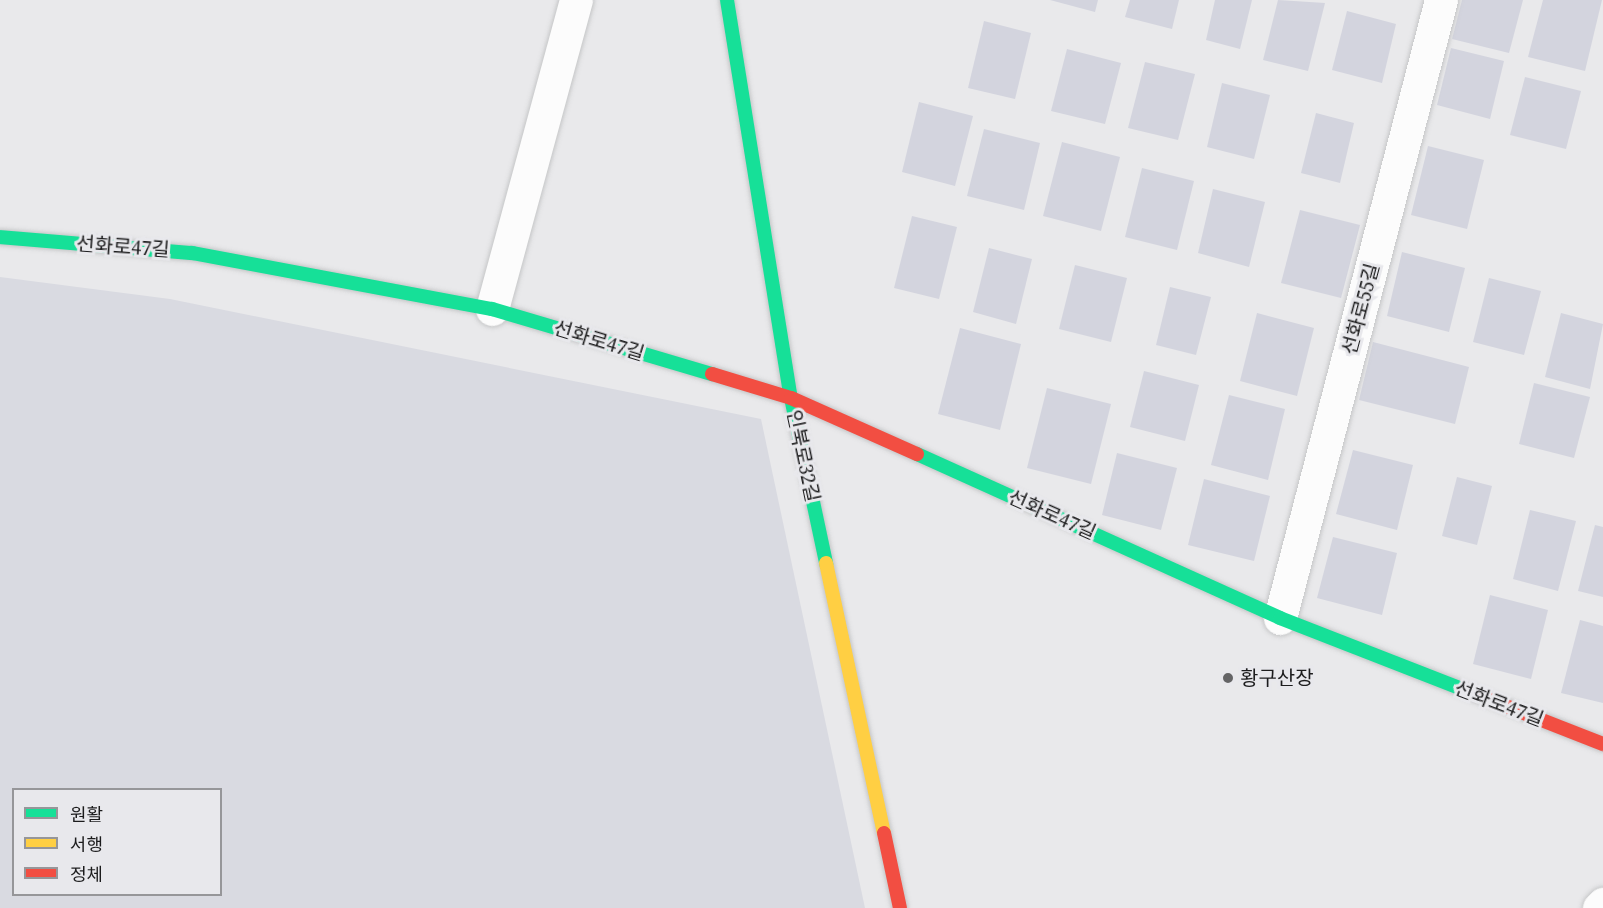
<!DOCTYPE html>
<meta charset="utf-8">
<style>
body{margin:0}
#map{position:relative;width:1603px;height:908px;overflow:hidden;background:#e9e9eb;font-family:"Source Serif 4","Noto Sans KR",serif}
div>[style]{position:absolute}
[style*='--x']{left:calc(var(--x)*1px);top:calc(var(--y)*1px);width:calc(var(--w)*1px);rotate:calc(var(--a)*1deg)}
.built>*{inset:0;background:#d9dae1}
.building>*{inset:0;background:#d3d4de}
.roads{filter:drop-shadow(0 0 2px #c5c6c7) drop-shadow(0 0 2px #c5c6c7)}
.street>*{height:33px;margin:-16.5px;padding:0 16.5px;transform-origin:16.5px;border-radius:16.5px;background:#fcfcfc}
.fast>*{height:14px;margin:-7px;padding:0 7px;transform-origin:7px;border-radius:7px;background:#16e098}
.slow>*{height:14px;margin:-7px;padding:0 7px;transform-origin:7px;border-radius:7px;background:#ffcf43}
.jam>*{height:14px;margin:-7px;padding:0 7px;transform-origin:7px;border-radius:7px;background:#f24e42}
.dots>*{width:16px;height:16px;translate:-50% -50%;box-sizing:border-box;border:3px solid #e8e8ec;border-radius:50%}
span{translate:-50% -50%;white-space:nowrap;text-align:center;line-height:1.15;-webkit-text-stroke:6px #e8e8ec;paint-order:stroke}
.street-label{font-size:20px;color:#1c1c1d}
.poi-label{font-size:20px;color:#1c1c1d}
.left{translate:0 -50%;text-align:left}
.legend{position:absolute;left:12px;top:788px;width:210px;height:108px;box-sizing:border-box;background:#e8e8ec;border:2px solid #969699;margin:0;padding:8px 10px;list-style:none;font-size:18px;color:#1c1c1d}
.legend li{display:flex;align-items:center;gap:12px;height:30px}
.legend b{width:30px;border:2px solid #969699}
</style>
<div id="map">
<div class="built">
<div style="clip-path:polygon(evenodd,0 277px,170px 299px,761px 419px,865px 908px,0 908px,0 277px,14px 790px,220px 790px,220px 894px,14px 894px,14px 790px)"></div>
</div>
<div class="building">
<div style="clip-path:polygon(1050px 0,1098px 0,1095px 12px)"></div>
<div style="clip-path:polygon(1130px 0,1179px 0,1172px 29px,1125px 17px)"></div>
<div style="clip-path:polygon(1215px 0,1252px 0,1240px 49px,1206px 40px)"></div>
<div style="clip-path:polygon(1278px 0,1325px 3px,1308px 71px,1263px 60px)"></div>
<div style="clip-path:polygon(1462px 0,1523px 0,1509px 53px,1452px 39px)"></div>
<div style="clip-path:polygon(1543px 0,1602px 0,1585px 71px,1528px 57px)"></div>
<div style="clip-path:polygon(1347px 11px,1396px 24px,1382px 83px,1332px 70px)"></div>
<div style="clip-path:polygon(984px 21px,1031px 33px,1015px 99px,968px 88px)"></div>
<div style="clip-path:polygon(1451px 48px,1504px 61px,1490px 119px,1437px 105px)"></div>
<div style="clip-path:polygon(1067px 49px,1121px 63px,1105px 124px,1051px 111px)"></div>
<div style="clip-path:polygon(1145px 62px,1195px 74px,1178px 140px,1128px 128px)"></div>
<div style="clip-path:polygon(1525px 77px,1581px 91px,1566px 149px,1510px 135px)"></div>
<div style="clip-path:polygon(1222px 83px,1270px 95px,1254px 159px,1207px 147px)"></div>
<div style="clip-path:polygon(919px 102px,973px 116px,955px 186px,902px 172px)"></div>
<div style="clip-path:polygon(1316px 113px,1354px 123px,1340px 183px,1301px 173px)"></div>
<div style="clip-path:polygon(984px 129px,1040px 143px,1024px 210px,967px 196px)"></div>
<div style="clip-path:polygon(1062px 142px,1120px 157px,1101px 231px,1043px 216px)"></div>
<div style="clip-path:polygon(1428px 146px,1484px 160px,1467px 229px,1411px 215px)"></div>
<div style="clip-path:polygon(1142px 168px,1194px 181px,1177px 250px,1125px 237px)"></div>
<div style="clip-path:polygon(1213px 189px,1265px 202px,1249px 267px,1198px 253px)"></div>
<div style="clip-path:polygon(1300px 210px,1360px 225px,1341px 298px,1281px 283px)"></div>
<div style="clip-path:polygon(912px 216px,957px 227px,939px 299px,894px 288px)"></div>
<div style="clip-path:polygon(989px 248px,1032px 259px,1016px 324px,973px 312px)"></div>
<div style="clip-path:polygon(1402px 252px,1465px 268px,1449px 332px,1387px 316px)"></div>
<div style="clip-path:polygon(1075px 265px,1127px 278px,1111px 342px,1059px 329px)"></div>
<div style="clip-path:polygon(1489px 278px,1541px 291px,1524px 355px,1473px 342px)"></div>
<div style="clip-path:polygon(1170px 287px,1211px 297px,1196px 355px,1156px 345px)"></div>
<div style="clip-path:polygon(1257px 313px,1314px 328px,1297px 396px,1240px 381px)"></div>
<div style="clip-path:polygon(1561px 313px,1603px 324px,1590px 389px,1545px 377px)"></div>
<div style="clip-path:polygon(960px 328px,1021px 344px,1000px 430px,938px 414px)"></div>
<div style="clip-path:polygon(1373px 342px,1469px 367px,1455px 424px,1359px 400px)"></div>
<div style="clip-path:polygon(1144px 371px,1199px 385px,1185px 441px,1130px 427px)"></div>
<div style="clip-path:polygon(1534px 383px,1590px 397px,1574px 458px,1519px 444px)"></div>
<div style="clip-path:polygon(1047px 388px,1111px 404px,1091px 484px,1027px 468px)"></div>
<div style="clip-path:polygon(1229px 395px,1285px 409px,1268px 480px,1211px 465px)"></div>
<div style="clip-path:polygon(1353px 450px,1413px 465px,1397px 530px,1336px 514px)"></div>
<div style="clip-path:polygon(1117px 453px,1177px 468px,1161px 530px,1102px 515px)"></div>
<div style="clip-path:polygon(1457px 477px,1492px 486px,1477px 545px,1442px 536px)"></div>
<div style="clip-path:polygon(1204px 479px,1270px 496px,1254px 561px,1188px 545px)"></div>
<div style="clip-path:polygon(1530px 510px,1576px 521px,1558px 591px,1513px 579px)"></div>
<div style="clip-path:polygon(1595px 525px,1603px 527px,1603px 597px,1578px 591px)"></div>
<div style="clip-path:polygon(1333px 537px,1397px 553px,1382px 615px,1317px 598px)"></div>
<div style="clip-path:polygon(1490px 595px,1548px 610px,1531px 679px,1473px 664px)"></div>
<div style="clip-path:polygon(1580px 620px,1603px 626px,1603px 703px,1561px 693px)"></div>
</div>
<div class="roads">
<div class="street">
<div style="--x:492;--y:309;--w:320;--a:-74.8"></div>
<div style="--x:1280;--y:618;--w:639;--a:-75.4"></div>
<div style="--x:1599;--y:908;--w:6;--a:-45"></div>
</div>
<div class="fast">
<div style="--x:727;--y:0;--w:403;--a:80.9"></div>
<div style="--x:791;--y:398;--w:169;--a:78"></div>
<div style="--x:0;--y:237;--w:193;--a:4.8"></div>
<div style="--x:192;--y:253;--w:305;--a:10.6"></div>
<div style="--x:492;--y:309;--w:229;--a:16.5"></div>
<div style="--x:917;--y:454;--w:398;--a:24.3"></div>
<div style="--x:1280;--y:618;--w:218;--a:21.3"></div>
</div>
<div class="slow">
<div style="--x:826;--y:563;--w:276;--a:77.9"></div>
</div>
<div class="jam">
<div style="--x:712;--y:374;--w:83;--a:16.9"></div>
<div style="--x:791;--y:398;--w:138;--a:24"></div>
<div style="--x:1483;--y:697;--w:129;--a:21.4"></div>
<div style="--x:884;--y:833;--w:77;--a:78"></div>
</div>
</div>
<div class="dots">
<div style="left:1228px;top:678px;background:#646465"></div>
</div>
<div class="street-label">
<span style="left:123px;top:247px;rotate:4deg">선화로47길</span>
<span style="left:1361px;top:309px;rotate:-75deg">선화로55길</span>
<span style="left:599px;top:341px;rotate:17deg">선화로47길</span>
<span style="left:803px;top:456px;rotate:78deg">인북로32길</span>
<span style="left:1052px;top:515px;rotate:24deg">선화로47길</span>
<span style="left:1499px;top:704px;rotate:21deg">선화로47길</span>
</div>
<div class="poi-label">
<span class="left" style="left:1240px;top:678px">황구산장</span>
</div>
<ul class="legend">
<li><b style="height:8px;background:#16e098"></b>원활</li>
<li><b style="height:8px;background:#ffcf43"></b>서행</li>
<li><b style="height:8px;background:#f24e42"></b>정체</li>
</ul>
</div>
